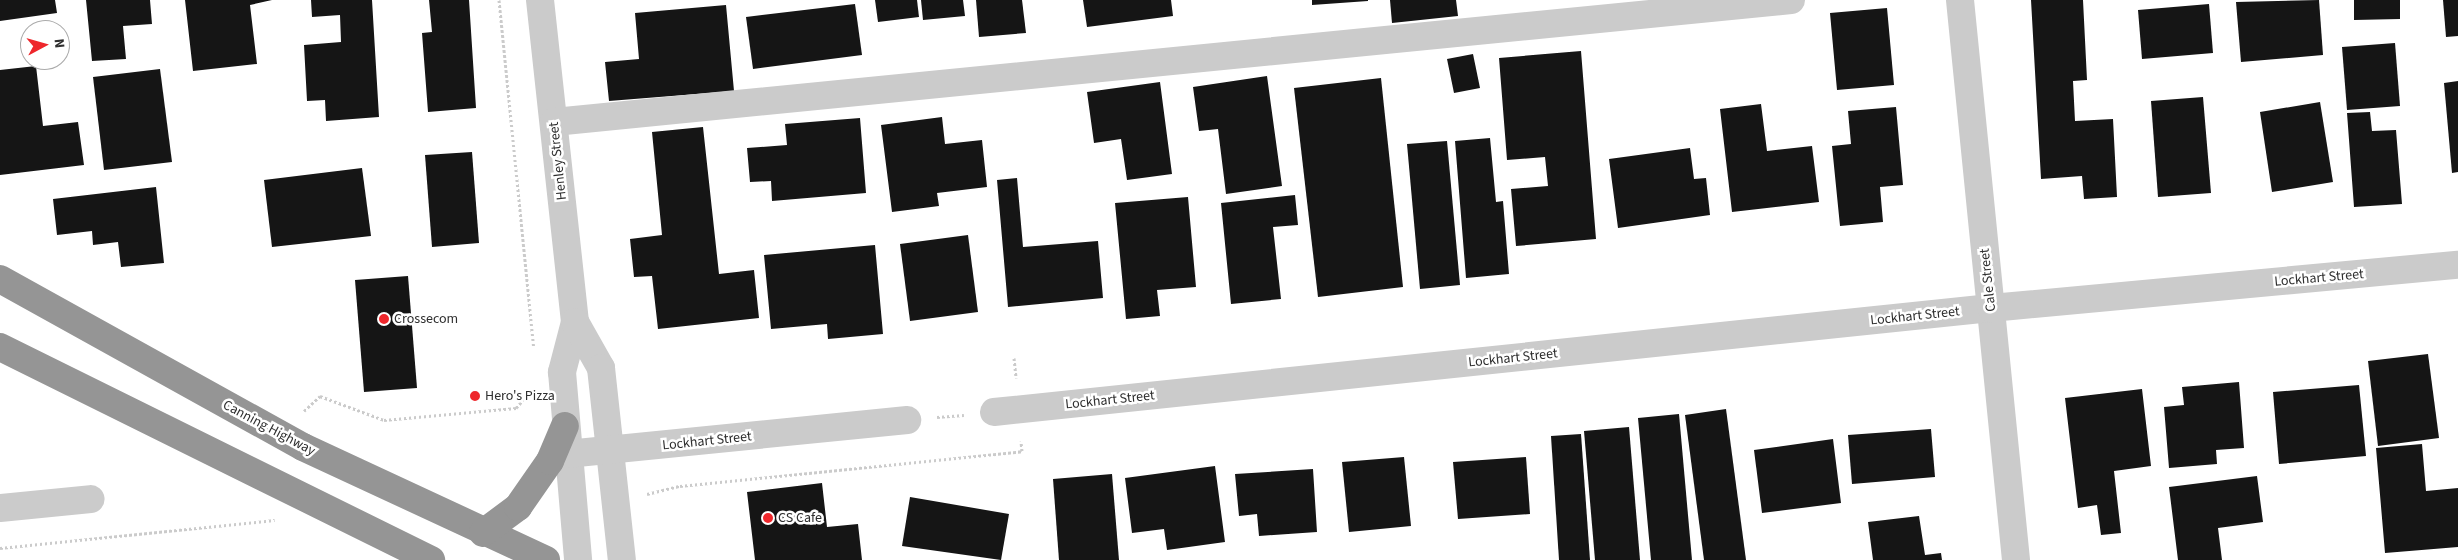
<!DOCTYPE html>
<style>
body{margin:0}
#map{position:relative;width:2458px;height:560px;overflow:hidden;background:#fff;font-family:"Source Sans 3",sans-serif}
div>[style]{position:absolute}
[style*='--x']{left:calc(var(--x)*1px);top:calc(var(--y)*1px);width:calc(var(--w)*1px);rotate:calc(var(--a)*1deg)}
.building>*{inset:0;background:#151515}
.path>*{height:3px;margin-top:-1.5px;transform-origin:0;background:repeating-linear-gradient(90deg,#cbcbcb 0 2.5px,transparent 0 5px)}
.minor>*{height:28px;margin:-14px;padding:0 14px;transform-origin:14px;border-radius:14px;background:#cbcbcb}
.highway>*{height:28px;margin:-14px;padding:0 14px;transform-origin:14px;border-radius:14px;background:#959595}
.dots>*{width:14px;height:14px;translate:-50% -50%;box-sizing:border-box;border:2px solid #fff;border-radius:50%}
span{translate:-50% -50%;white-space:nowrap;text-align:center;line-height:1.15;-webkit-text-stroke:5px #fff;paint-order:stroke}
.street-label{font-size:14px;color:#2e2e2e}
.poi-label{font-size:14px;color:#2e2e2e}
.left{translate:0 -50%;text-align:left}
.north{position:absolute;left:20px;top:20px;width:50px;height:50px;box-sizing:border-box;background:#fff;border:1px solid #ababab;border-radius:50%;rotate:84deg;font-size:14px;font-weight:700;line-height:20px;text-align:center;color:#2e2e2e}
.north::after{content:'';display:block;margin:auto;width:18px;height:22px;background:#ee272c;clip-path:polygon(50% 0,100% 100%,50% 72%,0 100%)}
</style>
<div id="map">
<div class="building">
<div style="clip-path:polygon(0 0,55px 0,57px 13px,0 21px)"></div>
<div style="clip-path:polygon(86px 0,150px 0,152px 24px,123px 26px,126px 59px,92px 61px)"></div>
<div style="clip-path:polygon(185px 0,272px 0,250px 5px,257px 64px,193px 71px)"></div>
<div style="clip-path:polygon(311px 0,372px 0,379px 117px,326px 121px,325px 100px,307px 101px,304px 45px,341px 42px,340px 15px,312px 17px)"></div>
<div style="clip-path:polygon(429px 0,469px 0,476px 108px,428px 112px,422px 33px,432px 32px)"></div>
<div style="clip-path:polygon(875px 0,917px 0,919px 17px,878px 22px)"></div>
<div style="clip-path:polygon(921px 0,963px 0,965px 16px,923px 20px)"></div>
<div style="clip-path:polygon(976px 0,1022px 0,1026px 33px,979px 37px)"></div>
<div style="clip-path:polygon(1083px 0,1171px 0,1173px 16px,1087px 27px)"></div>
<div style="clip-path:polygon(1312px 0,1368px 0,1368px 1px,1312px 5px)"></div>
<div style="clip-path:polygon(1390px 0,1456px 0,1458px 16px,1392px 23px)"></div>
<div style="clip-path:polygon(2031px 0,2083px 0,2087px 80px,2073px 81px,2075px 121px,2113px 119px,2117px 197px,2084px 199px,2082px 176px,2041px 179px)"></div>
<div style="clip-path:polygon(2319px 0,2323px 55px,2241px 62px,2236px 2px)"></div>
<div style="clip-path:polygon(2354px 0,2400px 0,2400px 19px,2354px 20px)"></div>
<div style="clip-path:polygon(2443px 0,2458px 0,2458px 36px,2446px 37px)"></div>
<div style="clip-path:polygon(855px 4px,862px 55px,753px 69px,746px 17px)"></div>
<div style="clip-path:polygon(2209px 4px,2213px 53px,2142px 59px,2138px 10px)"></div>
<div style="clip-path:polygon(726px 5px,734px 91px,609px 101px,605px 62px,639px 59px,635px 13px)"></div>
<div style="clip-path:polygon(1887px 8px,1894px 85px,1837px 90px,1830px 13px)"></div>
<div style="clip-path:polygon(2395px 43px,2400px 106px,2347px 110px,2342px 47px)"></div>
<div style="clip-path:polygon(1581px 51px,1596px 239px,1516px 246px,1511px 189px,1548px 186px,1545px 157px,1507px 160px,1499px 58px)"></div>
<div style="clip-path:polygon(1473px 54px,1480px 88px,1454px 93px,1447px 59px)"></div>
<div style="clip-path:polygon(36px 66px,43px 126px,78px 122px,84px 165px,0 175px,0 70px)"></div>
<div style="clip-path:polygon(160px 69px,172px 162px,104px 170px,93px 77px)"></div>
<div style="clip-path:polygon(1267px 76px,1282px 186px,1226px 194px,1218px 129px,1199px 131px,1193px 87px)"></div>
<div style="clip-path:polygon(1381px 78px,1403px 287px,1318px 297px,1294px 88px)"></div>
<div style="clip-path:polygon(2458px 81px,2458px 172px,2452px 173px,2444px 83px)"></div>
<div style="clip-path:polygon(1160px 82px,1172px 174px,1127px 180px,1121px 139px,1094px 143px,1087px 92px)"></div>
<div style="clip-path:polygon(2203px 97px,2211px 193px,2158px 197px,2151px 101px)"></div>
<div style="clip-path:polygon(2320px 102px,2333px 182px,2272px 192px,2260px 112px)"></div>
<div style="clip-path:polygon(1761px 104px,1767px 151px,1812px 146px,1819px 202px,1732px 212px,1720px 109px)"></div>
<div style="clip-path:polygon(1896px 107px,1903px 185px,1880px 187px,1883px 222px,1840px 226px,1832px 146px,1851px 144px,1848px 111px)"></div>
<div style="clip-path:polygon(2370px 112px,2372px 131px,2396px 130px,2402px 204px,2354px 207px,2347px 113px)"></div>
<div style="clip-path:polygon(942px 117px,945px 144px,982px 140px,987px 187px,937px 193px,939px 206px,892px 212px,881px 125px)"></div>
<div style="clip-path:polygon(860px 118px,866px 193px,772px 201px,771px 181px,750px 182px,747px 148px,787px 145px,785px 124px)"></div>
<div style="clip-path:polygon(703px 127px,719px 274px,754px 270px,759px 318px,658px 329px,652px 276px,634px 277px,630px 239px,662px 235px,652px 132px)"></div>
<div style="clip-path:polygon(1490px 138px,1496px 202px,1503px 201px,1509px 274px,1466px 278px,1455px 141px)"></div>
<div style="clip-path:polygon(1447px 141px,1460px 285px,1420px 289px,1407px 144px)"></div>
<div style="clip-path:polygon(1690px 148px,1694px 179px,1706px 178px,1710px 215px,1618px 228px,1609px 159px)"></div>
<div style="clip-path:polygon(472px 152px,479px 243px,432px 247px,425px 155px)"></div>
<div style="clip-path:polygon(362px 168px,371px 236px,272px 247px,264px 180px)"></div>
<div style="clip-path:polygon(1017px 178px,1023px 247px,1098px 241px,1103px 298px,1008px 307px,997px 180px)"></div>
<div style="clip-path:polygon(156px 187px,164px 263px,121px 267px,118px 242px,93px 245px,92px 231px,57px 235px,53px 199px)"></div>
<div style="clip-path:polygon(1295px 195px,1298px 225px,1273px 227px,1281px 299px,1231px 304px,1221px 203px)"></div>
<div style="clip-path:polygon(1188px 197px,1196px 287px,1157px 290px,1160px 316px,1126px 319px,1115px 203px)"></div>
<div style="clip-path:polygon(968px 235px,978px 312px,910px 321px,900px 244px)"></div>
<div style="clip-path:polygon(875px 245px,883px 334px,828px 339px,827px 324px,771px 329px,764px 255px)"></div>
<div style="clip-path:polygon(408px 276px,417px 388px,364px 392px,355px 280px)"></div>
<div style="clip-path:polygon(2428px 354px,2439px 438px,2378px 446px,2368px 361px)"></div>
<div style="clip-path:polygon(2239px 382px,2244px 448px,2216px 450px,2217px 464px,2169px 468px,2164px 407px,2184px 405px,2182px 387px)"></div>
<div style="clip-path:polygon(2359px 385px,2366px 456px,2279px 464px,2273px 392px)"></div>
<div style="clip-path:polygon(2142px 389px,2151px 466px,2114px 471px,2121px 533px,2101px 535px,2097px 505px,2078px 508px,2065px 398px)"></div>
<div style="clip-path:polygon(1726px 409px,1746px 560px,1704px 560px,1685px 415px)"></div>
<div style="clip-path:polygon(1679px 414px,1692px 560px,1651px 560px,1638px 418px)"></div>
<div style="clip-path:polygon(1629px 427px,1640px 560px,1595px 560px,1584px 431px)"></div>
<div style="clip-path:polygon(1931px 429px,1935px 477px,1852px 484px,1848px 435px)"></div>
<div style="clip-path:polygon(1581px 434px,1590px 560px,1559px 560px,1551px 436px)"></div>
<div style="clip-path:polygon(1833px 439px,1841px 503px,1762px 513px,1754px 450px)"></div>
<div style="clip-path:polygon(2422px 444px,2426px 491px,2458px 488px,2458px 547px,2385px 553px,2376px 448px)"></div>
<div style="clip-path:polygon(1404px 457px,1411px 526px,1349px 532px,1342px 462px)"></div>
<div style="clip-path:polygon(1526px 457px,1530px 514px,1458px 519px,1453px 462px)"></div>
<div style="clip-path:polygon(1215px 466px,1225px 542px,1167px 550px,1164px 529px,1132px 533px,1125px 478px)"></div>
<div style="clip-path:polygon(1313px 469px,1317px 532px,1259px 536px,1257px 514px,1239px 516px,1235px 474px)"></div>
<div style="clip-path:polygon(1112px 474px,1119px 560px,1059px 560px,1053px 479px)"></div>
<div style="clip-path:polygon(2257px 476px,2263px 522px,2218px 528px,2222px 560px,2178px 560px,2169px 487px)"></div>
<div style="clip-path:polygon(822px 483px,827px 527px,858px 524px,862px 560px,755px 560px,747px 492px)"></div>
<div style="clip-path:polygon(910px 497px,1009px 514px,1001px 560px,902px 546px)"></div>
<div style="clip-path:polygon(1919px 516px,1925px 555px,1941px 553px,1942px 560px,1873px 560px,1868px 522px)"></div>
</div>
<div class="path">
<div style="--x:499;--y:0;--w:350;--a:84.3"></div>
<div style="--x:1014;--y:358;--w:20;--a:84"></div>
<div style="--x:304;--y:411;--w:22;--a:-43"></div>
<div style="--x:320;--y:396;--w:68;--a:20.6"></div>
<div style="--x:384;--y:420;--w:133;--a:-5.2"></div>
<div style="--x:516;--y:408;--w:23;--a:-49"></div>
<div style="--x:937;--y:417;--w:27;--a:-4"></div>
<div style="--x:647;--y:494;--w:34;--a:-14"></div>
<div style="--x:680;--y:486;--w:344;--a:-5.8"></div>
<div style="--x:1022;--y:451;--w:10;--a:-96"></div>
<div style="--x:0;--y:548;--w:276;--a:-5.8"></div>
</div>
<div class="minor">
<div style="--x:540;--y:0;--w:324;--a:83.8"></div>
<div style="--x:575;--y:322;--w:52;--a:104.6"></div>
<div style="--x:562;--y:372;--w:189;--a:85.1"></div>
<div style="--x:1960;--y:0;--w:563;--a:84.29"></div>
<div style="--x:554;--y:122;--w:1243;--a:-5.63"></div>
<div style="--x:575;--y:322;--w:53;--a:60.5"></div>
<div style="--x:601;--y:368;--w:193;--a:83.8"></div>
<div style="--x:994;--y:412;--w:1002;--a:-5.96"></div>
<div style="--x:1991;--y:308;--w:469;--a:-5.3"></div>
<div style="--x:567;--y:454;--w:342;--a:-5.7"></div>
<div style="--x:0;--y:508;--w:91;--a:-5.6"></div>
</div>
<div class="highway">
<div style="--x:0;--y:279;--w:346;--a:29"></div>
<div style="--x:303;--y:447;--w:268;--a:24.9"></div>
<div style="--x:0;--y:347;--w:481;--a:26.3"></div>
<div style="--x:483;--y:533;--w:44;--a:-36.6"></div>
<div style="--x:518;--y:507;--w:56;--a:-55.2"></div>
<div style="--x:550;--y:461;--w:38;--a:-67"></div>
</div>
<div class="dots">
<div style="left:384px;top:319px;background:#ee272c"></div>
<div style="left:475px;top:396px;background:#ee272c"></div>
<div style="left:768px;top:518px;background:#ee272c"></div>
</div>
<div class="street-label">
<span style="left:558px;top:161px;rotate:-96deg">Henley Street</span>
<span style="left:2319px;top:278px;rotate:-5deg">Lockhart Street</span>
<span style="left:1988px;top:280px;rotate:-96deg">Cale Street</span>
<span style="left:1915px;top:316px;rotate:-6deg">Lockhart Street</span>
<span style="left:1513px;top:358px;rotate:-6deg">Lockhart Street</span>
<span style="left:1110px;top:400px;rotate:-6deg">Lockhart Street</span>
<span style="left:269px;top:428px;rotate:28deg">Canning Highway</span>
<span style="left:707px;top:441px;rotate:-6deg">Lockhart Street</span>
</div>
<div class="poi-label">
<span class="left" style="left:394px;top:319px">Crossecom</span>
<span class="left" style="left:485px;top:396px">Hero's Pizza</span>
<span class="left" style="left:778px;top:518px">CS Cafe</span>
</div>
<div class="north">N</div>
</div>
